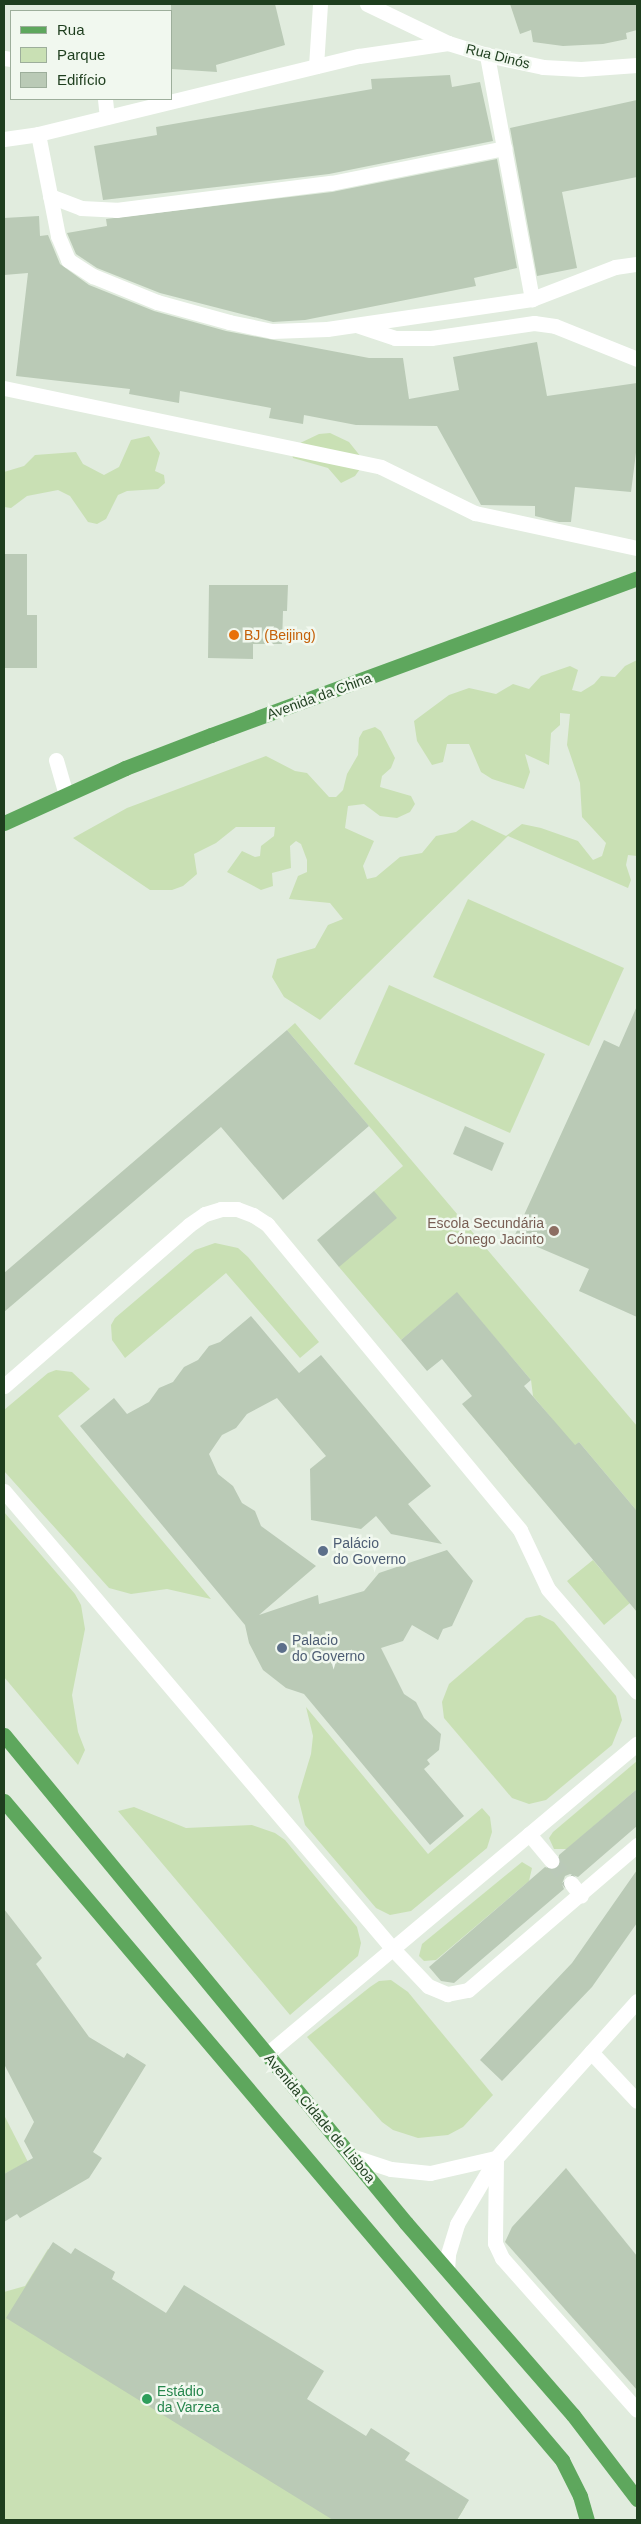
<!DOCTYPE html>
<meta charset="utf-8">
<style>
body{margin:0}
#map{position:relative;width:641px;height:2524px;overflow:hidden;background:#e1ecde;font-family:Helvetica,sans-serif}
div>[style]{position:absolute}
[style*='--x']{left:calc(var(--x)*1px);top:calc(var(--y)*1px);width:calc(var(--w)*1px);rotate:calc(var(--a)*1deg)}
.green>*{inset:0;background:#c9e0b4}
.building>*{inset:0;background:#bacab6}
.minor-tunnel>*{height:15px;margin-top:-7.5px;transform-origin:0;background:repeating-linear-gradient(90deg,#bac9b8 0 15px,transparent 0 23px)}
.minor>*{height:15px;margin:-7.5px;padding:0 7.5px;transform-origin:7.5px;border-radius:7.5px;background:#fff}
.major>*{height:15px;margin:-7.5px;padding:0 7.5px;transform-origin:7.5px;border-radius:7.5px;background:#5ea75d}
.dots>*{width:14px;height:14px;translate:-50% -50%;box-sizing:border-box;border:2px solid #f1f8ef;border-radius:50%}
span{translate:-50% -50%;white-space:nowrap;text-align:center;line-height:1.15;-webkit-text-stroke:5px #f1f8ef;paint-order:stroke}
.street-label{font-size:14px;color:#1e3e1e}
.food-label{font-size:14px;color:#c56008}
.left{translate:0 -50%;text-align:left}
.education-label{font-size:14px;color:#785e54}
.right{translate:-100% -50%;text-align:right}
.service-label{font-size:14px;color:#4e5e75}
.leisure-label{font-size:14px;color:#27864d}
.frame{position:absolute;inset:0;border:5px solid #1e3e1e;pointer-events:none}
.legend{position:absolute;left:10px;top:10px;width:162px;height:90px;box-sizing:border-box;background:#f1f8ef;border:1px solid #9dae9b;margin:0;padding:6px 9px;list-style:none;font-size:15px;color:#1e3e1e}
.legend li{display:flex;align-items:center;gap:10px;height:25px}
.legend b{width:25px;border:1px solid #9dae9b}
</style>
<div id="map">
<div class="green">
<div style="clip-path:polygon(330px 433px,349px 442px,361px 457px,360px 469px,355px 476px,341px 483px,328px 468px,293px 458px,291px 451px,296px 445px,319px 434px)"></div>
<div style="clip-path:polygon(149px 436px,160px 453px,155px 471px,164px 475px,165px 483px,158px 489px,127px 491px,118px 495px,106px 519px,97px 524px,88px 522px,70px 496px,58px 490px,27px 496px,11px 508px,4px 507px,4px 472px,24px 466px,35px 455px,76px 452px,83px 464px,104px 475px,119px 467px,131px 440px)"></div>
<div style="clip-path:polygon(637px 660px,637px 856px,628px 855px,626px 865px,631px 880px,628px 888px,508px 836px,320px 1020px,284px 997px,272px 977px,277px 959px,315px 948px,328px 925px,343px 919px,330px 903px,289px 899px,298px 876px,307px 872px,307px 860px,301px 844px,296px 841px,290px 846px,291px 868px,272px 873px,273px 886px,261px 890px,227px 872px,242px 851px,255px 857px,260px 856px,261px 846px,274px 836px,275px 827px,236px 827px,216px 843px,194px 854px,197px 874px,183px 886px,172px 890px,150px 890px,73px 838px,127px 808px,266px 756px,295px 771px,307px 773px,329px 797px,336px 797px,343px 790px,347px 774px,358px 755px,359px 738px,363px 731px,375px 727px,381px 731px,395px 758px,391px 768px,382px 776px,380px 787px,411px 796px,415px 804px,410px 812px,397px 818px,380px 816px,364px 804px,348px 806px,345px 828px,374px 841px,363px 866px,367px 879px,376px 877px,400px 857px,422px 853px,436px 836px,456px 832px,472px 820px,506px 836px,522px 824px,541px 828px,578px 841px,593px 860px,602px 856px,606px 843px,582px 817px,580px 783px,567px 745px,570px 714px,560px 713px,560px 725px,551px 733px,549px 765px,525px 754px,530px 772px,524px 789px,492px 779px,481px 772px,469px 744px,447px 744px,443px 762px,432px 765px,417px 741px,414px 721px,449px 695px,469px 688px,496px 694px,513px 684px,529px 689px,541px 676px,570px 666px,578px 670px,572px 690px,581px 692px,594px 684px,601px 676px,615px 677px,625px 666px)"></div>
<div style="clip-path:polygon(468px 899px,624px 968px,589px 1046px,433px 977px)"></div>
<div style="clip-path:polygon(389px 985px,545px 1054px,510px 1133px,354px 1064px)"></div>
<div style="clip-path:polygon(295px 1023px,637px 1426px,637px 1511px,579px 1442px,529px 1484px,508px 1459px,553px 1420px,533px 1396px,531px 1380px,457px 1293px,401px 1340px,339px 1267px,374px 1191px,403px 1166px,287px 1030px)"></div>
<div style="clip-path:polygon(215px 1243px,238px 1248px,248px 1257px,319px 1342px,300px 1358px,226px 1273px,125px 1358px,112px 1340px,111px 1325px,115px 1318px,195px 1250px)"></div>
<div style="clip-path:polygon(56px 1370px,72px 1372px,90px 1389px,58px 1416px,211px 1599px,167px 1589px,131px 1594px,109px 1588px,4px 1471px,4px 1410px,48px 1373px)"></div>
<div style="clip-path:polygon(4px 1512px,75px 1594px,81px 1605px,85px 1629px,72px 1695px,78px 1732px,85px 1750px,78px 1765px,4px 1677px)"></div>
<div style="clip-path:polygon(637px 1542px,637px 1597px,604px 1625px,567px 1581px,593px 1560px,603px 1572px)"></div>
<div style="clip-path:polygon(540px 1615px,554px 1622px,616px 1696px,622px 1720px,612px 1745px,546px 1800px,529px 1804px,512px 1798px,444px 1718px,442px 1702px,449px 1684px,526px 1618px)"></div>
<div style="clip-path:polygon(306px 1707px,428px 1854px,482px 1808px,490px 1817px,492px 1832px,487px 1848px,411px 1911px,390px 1915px,376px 1908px,305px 1825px,298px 1797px,311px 1754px,313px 1736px)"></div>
<div style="clip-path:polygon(637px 1761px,637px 1789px,567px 1849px,554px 1849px,549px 1838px,553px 1832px)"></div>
<div style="clip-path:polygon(134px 1807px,186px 1828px,252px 1825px,275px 1833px,285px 1840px,357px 1927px,361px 1943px,358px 1956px,290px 2015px,118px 1811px)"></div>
<div style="clip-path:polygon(522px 1862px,532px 1868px,529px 1881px,436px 1960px,424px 1961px,419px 1956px,422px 1944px)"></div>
<div style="clip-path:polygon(391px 1980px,408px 1992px,493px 2095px,463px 2127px,448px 2135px,418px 2138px,393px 2130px,382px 2122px,307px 2037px,370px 1987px,379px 1981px)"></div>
<div style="clip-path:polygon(4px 2115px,28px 2162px,4px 2174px)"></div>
<div style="clip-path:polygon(48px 2249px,465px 2507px,457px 2520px,4px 2520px,4px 2292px,25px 2286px)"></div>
</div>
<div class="building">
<div style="clip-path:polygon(171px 4px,275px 4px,285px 45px,216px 65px,217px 72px,171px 69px)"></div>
<div style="clip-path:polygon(510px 4px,637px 4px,637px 30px,626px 33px,627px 39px,603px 44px,563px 46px,533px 42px,531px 30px,520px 34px)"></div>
<div style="clip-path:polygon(450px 75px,452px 87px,480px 82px,493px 141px,329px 174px,103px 200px,94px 146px,157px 135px,156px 127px,372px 89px,371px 79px)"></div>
<div style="clip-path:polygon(637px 100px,637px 177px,562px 192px,577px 268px,537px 276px,510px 128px)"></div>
<div style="clip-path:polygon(497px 159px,517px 268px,474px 278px,476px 286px,305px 320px,273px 322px,160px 293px,97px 268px,76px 254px,67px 233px,107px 226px,106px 219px,332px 192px)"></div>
<div style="clip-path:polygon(39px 216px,40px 236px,48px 235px,60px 264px,89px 285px,154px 311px,226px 331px,369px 358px,403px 358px,409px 399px,459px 390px,453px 357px,537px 342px,547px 396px,637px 383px,637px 445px,631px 492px,575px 487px,571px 522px,559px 522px,535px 516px,535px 506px,481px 505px,437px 426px,356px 425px,304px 415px,303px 424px,269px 418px,271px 408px,180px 391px,179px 403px,129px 394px,130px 389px,16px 376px,28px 273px,4px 275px,4px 218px)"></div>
<div style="clip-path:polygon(4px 554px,27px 554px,27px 615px,37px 615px,37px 668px,4px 668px)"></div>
<div style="clip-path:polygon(209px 585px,288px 585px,287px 611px,283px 611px,282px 644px,253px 644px,253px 659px,208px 658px)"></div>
<div style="clip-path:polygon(637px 1006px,637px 1317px,579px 1291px,589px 1269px,514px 1237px,604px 1040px,619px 1047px)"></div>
<div style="clip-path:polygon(287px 1030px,369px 1126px,283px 1200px,221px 1127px,4px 1312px,4px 1273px)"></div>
<div style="clip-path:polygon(465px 1126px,504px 1143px,492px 1171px,453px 1154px)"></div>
<div style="clip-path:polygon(374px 1191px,397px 1218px,339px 1267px,317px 1240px)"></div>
<div style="clip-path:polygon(457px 1292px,531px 1380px,524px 1386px,575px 1445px,579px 1442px,637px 1511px,637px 1612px,462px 1404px,472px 1396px,442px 1359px,427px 1371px,401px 1340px)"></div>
<div style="clip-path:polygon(251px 1316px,299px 1373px,321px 1355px,431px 1486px,408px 1504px,442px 1544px,391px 1534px,376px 1516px,361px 1529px,311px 1520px,310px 1469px,326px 1456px,277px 1398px,247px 1414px,236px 1428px,222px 1435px,209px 1454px,218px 1474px,233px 1486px,242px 1503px,255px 1511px,261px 1526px,316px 1566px,259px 1615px,318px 1595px,319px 1604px,364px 1591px,379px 1573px,447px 1550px,473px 1581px,452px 1626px,443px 1629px,438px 1640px,412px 1625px,403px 1641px,381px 1648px,404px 1694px,416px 1702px,424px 1718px,441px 1734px,439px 1750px,427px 1760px,430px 1764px,424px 1769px,464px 1816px,430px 1845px,304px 1694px,286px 1688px,263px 1670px,249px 1643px,245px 1625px,80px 1426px,114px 1398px,127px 1414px,149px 1402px,159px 1388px,173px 1382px,184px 1367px,198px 1360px,209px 1346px,220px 1342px)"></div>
<div style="clip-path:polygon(637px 1789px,637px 1826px,578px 1877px,570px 1874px,565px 1876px,562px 1884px,564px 1889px,454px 1983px,441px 1981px,429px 1967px,545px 1867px,553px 1870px,558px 1868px,559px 1855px)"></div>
<div style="clip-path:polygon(637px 1870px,637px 1923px,592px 1987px,502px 2081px,480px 2060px,572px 1963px)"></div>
<div style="clip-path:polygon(4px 1909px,42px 1958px,36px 1964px,89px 2037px,124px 2058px,127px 2053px,146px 2065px,93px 2152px,102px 2158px,89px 2178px,20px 2218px,17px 2214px,4px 2222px,4px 2174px,33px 2158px,24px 2141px,34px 2122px,4px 2064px)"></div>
<div style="clip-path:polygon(566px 2168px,637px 2256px,637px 2390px,505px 2242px,512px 2227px)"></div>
<div style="clip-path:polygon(53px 2242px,71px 2254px,75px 2248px,115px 2272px,112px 2279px,166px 2313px,184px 2285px,324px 2371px,307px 2399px,366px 2436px,371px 2428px,410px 2453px,405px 2460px,469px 2500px,457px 2520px,333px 2520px,6px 2318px)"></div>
</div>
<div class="minor-tunnel">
<div style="--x:552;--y:1861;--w:29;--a:49"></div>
</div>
<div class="minor">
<div style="--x:367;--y:4;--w:90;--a:25.7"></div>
<div style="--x:448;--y:43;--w:41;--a:17.1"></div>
<div style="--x:487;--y:55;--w:57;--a:12.1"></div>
<div style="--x:543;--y:67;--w:38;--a:3"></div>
<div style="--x:581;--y:69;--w:56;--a:-4.1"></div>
<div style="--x:4;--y:58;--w:7;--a:8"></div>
<div style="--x:316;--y:66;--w:62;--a:-86.3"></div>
<div style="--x:105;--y:99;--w:18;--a:84"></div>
<div style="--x:38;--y:134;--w:104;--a:78.9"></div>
<div style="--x:58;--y:236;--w:26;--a:67"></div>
<div style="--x:68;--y:260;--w:30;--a:33"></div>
<div style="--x:93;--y:276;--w:69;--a:22.1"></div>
<div style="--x:157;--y:302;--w:75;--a:15.5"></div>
<div style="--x:229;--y:322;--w:44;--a:11.8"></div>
<div style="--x:272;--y:331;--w:55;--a:-2.1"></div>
<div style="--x:327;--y:329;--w:207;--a:-8.3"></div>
<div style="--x:532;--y:299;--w:89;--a:-21.1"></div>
<div style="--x:615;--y:267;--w:22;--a:-8"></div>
<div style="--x:4;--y:139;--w:34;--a:-8"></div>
<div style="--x:38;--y:134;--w:330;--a:-13.7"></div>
<div style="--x:359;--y:56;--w:90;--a:-8.3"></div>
<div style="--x:504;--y:148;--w:154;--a:79.5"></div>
<div style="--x:50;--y:196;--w:33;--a:21"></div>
<div style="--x:81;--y:208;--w:35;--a:3"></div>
<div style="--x:116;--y:210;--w:217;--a:-7.2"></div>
<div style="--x:331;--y:183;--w:177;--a:-11.4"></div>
<div style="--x:504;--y:148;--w:95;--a:-100.4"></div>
<div style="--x:356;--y:325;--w:41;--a:18.4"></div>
<div style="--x:395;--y:338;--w:36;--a:0"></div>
<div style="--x:431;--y:338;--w:104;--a:-8.3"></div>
<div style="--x:534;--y:323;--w:21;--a:8"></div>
<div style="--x:555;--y:326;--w:88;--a:21.9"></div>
<div style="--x:4;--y:388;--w:385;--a:11.8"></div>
<div style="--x:381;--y:467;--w:105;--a:26.1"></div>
<div style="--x:475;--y:513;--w:166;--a:12.2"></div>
<div style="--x:56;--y:760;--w:36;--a:74"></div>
<div style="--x:4;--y:1386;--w:245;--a:-41"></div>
<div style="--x:189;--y:1225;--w:19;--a:-35"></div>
<div style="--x:205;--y:1214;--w:17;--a:-17"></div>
<div style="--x:221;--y:1209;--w:16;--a:0"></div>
<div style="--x:237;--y:1209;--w:17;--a:21"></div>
<div style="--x:253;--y:1215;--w:17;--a:33"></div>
<div style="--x:267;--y:1224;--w:397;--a:50.4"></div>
<div style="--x:520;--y:1530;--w:65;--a:64.6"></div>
<div style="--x:548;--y:1589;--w:136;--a:49.2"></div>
<div style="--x:4;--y:1491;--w:599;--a:49.67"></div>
<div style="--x:392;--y:1948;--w:52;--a:46.5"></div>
<div style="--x:428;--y:1986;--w:21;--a:23"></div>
<div style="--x:447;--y:1994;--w:21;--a:-11"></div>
<div style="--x:468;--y:1990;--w:223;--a:-40.6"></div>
<div style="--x:529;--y:1834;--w:35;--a:50"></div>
<div style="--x:571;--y:1883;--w:16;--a:52"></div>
<div style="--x:591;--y:2052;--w:67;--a:46.8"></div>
<div style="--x:267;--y:2054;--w:483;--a:-40"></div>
<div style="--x:354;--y:2157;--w:39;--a:18"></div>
<div style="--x:391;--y:2169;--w:39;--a:6"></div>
<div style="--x:430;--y:2173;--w:68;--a:-12.8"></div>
<div style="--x:496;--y:2158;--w:85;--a:90.7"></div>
<div style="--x:495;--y:2243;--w:17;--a:65"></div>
<div style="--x:502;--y:2258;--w:203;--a:48.4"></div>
<div style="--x:447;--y:2270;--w:16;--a:-86"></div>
<div style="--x:448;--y:2254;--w:31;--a:-73"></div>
<div style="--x:457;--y:2224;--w:77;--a:-59.4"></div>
<div style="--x:496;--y:2158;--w:211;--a:-48.1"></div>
</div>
<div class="major">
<div style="--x:4;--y:823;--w:133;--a:-24.4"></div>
<div style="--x:125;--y:768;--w:92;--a:-21"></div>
<div style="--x:211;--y:735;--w:454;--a:-20.2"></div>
<div style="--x:4;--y:1735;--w:632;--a:50.52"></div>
<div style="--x:406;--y:2223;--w:254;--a:49"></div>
<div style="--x:573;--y:2415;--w:106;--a:52.7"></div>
<div style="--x:4;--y:1801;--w:864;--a:49.74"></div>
<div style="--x:562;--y:2460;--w:40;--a:63.4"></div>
<div style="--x:580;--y:2496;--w:25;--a:74"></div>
</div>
<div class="dots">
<div style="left:234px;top:635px;background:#e8710a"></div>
<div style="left:554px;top:1231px;background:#8d6e63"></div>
<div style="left:323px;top:1551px;background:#5c6f8a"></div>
<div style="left:282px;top:1648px;background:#5c6f8a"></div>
<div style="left:147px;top:2399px;background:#2e9e5b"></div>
</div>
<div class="street-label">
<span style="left:498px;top:56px;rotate:14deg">Rua Dinós</span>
<span style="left:319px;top:696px;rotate:-20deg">Avenida da China</span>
<span style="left:320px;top:2118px;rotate:50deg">Avenida Cidade de Lisboa</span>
</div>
<div class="food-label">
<span class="left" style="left:244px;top:635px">BJ (Beijing)</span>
</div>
<div class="education-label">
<span class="right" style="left:544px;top:1231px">Escola Secundária<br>Cónego Jacinto</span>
</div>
<div class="service-label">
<span class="left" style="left:333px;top:1551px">Palácio<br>do Governo</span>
<span class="left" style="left:292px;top:1648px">Palacio<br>do Governo</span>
</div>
<div class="leisure-label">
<span class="left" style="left:157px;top:2399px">Estádio<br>da Varzea</span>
</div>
<div class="frame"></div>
<ul class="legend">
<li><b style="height:6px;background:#5ea75d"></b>Rua</li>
<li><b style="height:14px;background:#c9e0b4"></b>Parque</li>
<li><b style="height:14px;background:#bacab6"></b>Edifício</li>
</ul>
</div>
